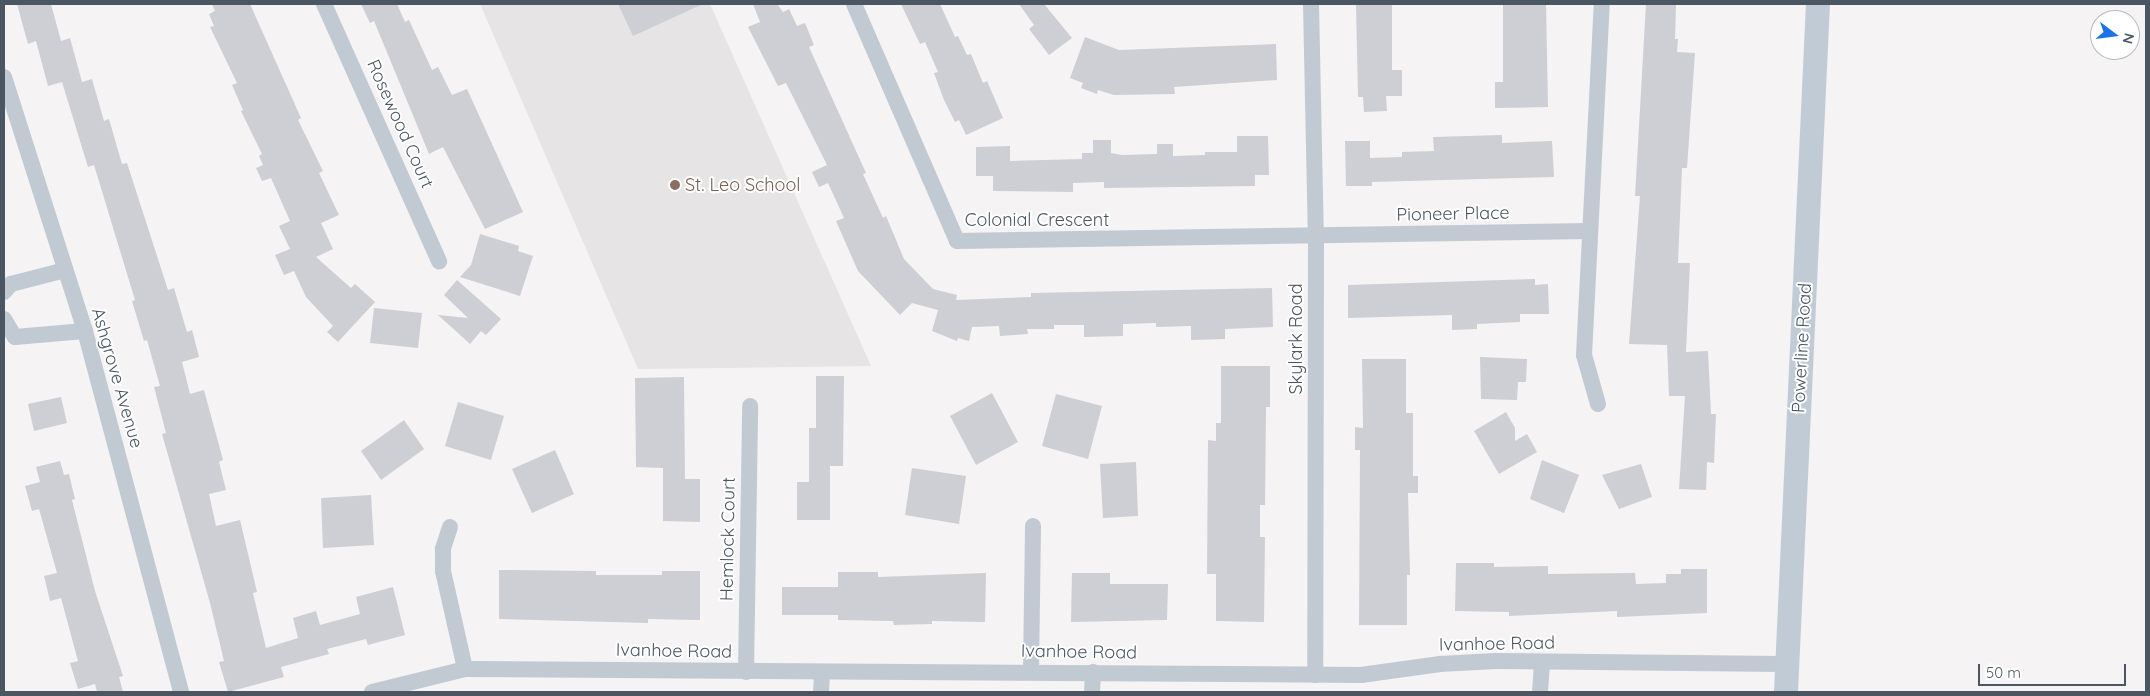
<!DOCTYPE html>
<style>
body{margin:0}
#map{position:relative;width:2150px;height:696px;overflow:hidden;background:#f5f3f3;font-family:Quicksand,sans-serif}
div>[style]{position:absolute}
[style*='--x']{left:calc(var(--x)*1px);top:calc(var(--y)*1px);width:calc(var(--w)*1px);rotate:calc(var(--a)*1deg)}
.education>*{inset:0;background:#e6e4e5}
.building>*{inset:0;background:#cdcfd5}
.street>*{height:16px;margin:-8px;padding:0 8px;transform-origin:8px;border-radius:8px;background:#c1cad2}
.secondary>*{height:24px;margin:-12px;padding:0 12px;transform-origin:12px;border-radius:12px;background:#c1cbd6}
.dots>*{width:14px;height:14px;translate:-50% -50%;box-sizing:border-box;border:2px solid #fff;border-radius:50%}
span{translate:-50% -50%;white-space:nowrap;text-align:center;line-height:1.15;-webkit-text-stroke:4px #fff;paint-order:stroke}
.street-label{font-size:18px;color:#4a5661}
.education-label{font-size:18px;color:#785e54}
.left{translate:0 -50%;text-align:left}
.frame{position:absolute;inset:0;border:5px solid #4a5661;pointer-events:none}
.north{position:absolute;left:2090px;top:10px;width:50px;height:50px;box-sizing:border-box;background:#fff;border:1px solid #b7bbc0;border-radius:50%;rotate:105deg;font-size:14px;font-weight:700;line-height:20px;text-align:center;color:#4a5661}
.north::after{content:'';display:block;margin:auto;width:18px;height:22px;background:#1a73e8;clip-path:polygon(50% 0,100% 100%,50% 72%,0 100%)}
.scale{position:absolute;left:1978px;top:664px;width:148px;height:22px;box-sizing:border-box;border:2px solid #4a5661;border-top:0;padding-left:6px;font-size:15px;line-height:18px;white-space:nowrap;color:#4a5661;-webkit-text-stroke:4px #fff;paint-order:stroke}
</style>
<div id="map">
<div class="education">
<div style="clip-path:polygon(480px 4px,710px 4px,871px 366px,638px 369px)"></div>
</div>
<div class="building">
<div style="clip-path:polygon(17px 4px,51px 4px,61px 41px,70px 38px,82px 82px,92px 79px,104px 121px,109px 119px,122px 164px,127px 163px,168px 290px,174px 288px,187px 332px,192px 330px,199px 357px,182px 362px,190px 394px,204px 390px,223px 460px,219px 462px,226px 490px,209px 494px,216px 526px,240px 520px,257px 592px,253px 593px,266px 648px,298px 638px,293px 618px,316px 611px,320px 625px,360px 614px,356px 597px,393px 587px,405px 635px,368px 645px,366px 639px,327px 649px,329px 654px,281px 667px,284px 677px,228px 692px,219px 662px,224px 661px,210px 603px,162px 434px,166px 433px,154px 387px,160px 386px,147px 340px,144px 341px,132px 301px,135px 300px,121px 254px,94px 165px,88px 167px,62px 82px,48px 86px,36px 41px,28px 44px)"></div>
<div style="clip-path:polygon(212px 4px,250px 4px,301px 118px,298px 120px,323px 171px,319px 173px,339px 215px,321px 223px,333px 249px,316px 257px,351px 288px,355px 284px,375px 302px,338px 342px,327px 332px,333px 326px,306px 297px,294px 271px,284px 275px,275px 255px,290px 249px,279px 226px,290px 221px,271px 178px,262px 181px,256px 168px,263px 165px,259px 156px,262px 154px,241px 111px,243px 110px,232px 85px,237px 83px,210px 27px,214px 26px,209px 14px,215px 11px)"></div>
<div style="clip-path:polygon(361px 4px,397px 4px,405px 22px,409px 20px,432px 70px,438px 67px,452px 95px,467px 89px,523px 212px,485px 229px,443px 147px,429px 154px,374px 21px,370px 23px)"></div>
<div style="clip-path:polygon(618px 4px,703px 4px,633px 36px)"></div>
<div style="clip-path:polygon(753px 4px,777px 4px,783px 12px,789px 9px,797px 26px,805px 23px,814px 45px,809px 47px,866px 173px,863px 174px,883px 218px,886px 216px,904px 259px,933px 289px,957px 295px,956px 300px,1031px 297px,1031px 293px,1272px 288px,1273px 327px,1225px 329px,1225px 339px,1191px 340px,1191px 326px,1156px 327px,1156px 323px,1123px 324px,1123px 336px,1084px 337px,1084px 325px,1054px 325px,1054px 329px,1027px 329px,1028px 334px,1000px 336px,999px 326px,972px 327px,969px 341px,958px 338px,957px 341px,932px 331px,938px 310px,912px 303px,900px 315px,858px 271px,836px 221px,844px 218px,828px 183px,819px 187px,812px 172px,827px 165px,786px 83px,778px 86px,748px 27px,760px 22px)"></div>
<div style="clip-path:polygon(901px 4px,940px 4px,955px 37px,958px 36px,967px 55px,971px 54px,983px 83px,987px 81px,1003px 118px,966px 135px,959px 120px,955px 122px,944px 100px,934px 73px,938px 72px,925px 42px,920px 44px)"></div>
<div style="clip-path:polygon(1019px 4px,1044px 4px,1072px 38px,1049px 55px,1029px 29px,1034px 25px)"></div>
<div style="clip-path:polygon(1356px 4px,1392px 4px,1392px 70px,1402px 70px,1402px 96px,1386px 96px,1387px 111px,1364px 112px,1363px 97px,1358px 97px)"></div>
<div style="clip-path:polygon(1503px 4px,1546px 4px,1548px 107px,1495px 108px,1495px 82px,1503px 82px)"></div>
<div style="clip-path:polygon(1646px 4px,1676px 4px,1675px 39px,1678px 39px,1677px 52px,1695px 53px,1687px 168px,1682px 168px,1678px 263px,1690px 263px,1686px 352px,1708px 351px,1711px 414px,1716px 414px,1714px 463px,1707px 462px,1706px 490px,1679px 489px,1685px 396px,1669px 396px,1667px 345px,1629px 344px,1640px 196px,1635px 196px)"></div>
<div style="clip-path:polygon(1085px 37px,1119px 50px,1276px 44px,1277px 80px,1174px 87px,1175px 94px,1114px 95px,1098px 90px,1097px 94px,1081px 88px,1083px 83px,1070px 78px)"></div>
<div style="clip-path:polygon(1502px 135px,1502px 143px,1552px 141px,1554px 177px,1372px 182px,1372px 186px,1346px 186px,1345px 141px,1370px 141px,1370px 158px,1402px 157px,1402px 152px,1434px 151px,1433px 137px)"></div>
<div style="clip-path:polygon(1237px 136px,1268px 136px,1269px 175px,1255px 175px,1255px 186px,1104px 188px,1104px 182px,1073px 183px,1073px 192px,993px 191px,993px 176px,976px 176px,976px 147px,1010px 146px,1010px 161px,1082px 159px,1082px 153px,1093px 153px,1093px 140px,1111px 140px,1111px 153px,1122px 155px,1157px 154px,1157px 144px,1173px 144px,1173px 156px,1205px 155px,1205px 152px,1237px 152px)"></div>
<div style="clip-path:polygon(480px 234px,519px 246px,518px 251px,533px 256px,520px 296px,460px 277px,471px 265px)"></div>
<div style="clip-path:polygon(1535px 279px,1535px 285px,1548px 284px,1549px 314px,1520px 314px,1520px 322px,1477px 324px,1477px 329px,1452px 330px,1452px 315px,1348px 318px,1348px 285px)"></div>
<div style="clip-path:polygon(457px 280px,501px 319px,486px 335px,481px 331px,470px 344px,438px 315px,468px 318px,444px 295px)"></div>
<div style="clip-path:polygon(374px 308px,422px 313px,418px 348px,370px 343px)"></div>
<div style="clip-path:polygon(1480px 357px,1527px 359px,1526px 382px,1518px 382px,1517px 400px,1481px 399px)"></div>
<div style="clip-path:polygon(1362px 359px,1406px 359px,1406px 413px,1413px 413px,1413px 476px,1418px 476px,1418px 493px,1408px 493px,1410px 575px,1407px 575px,1407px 625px,1359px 625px,1360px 450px,1355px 450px,1355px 427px,1363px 428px)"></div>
<div style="clip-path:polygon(1221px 366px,1270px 366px,1270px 407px,1266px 407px,1265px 505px,1260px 505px,1260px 537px,1265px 537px,1264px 622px,1216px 621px,1216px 574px,1207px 574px,1208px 440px,1216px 441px,1216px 423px,1221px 423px)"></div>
<div style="clip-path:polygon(816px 376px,844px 376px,843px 466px,830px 466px,830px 520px,797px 520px,797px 482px,809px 482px,809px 428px,816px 428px)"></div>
<div style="clip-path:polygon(684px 377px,685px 479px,700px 479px,700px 522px,663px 521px,663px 468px,636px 467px,635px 378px)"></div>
<div style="clip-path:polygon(992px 393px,1018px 442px,976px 465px,950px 416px)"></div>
<div style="clip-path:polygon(1056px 394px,1102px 406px,1088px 459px,1042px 446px)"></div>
<div style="clip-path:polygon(61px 397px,67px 423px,34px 431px,28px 404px)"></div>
<div style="clip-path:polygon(458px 402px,504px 416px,491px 460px,445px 446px)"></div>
<div style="clip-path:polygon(1506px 412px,1515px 428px,1515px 441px,1527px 434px,1537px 452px,1499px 474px,1474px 431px)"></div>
<div style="clip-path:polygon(404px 420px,424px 449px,381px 480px,361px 451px)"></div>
<div style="clip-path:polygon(555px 450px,574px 494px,532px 513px,512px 469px)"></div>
<div style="clip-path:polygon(1542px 460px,1579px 475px,1564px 513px,1530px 499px)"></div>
<div style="clip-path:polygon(60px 461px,64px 475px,69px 474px,75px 499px,72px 500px,95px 591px,123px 676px,119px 677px,123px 692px,97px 692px,95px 684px,78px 689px,70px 663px,78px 661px,61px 598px,50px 601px,44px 576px,57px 573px,39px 509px,32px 511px,25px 486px,40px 482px,36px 467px)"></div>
<div style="clip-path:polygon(1136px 462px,1138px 516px,1103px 518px,1100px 464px)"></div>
<div style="clip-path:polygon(1641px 464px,1652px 497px,1619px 509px,1602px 475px)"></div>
<div style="clip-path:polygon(912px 468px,966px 476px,959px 524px,905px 515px)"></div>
<div style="clip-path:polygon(371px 495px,374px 545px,323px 548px,321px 498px)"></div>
<div style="clip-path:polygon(1456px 563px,1494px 563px,1494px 567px,1548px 566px,1548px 574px,1635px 573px,1636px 584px,1666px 583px,1666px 574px,1681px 574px,1681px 569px,1707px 569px,1707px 613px,1617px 617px,1617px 611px,1509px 616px,1509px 612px,1455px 611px)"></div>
<div style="clip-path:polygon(499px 570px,596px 571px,596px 575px,662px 575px,662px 571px,700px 571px,700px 620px,648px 619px,648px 623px,499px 619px)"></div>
<div style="clip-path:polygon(838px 572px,878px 572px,878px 577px,986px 573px,985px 622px,932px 621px,932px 624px,894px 625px,893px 621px,838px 620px,838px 615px,782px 615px,782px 587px,838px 587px)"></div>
<div style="clip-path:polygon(1072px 573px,1110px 573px,1110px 584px,1168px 584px,1167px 620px,1071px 622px)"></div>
</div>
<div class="street">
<div style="--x:324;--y:4;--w:282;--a:65.9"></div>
<div style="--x:854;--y:4;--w:258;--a:66.5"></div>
<div style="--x:957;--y:241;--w:633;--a:-0.91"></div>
<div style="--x:1311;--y:4;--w:234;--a:88.8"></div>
<div style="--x:1316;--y:238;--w:437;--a:90.1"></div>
<div style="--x:4;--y:77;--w:267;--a:72.3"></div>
<div style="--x:85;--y:331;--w:374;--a:75.1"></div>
<div style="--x:4;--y:292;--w:11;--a:-49"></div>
<div style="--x:11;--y:284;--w:56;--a:-14.5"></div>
<div style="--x:4;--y:319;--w:21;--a:59"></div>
<div style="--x:15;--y:337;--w:70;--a:-4.9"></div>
<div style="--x:1598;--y:404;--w:51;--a:-105.9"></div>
<div style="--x:1584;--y:355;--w:351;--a:-87.1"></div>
<div style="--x:450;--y:527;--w:23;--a:108"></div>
<div style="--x:443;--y:549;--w:22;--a:90"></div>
<div style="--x:443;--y:571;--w:100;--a:77.3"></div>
<div style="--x:1031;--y:671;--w:145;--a:-89.2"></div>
<div style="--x:746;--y:672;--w:266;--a:-89.1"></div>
<div style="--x:372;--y:692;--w:96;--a:-13.9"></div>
<div style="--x:465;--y:669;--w:896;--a:0.38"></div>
<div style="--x:1361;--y:675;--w:80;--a:-7.9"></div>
<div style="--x:1440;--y:664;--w:56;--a:-3.1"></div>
<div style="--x:1496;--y:661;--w:291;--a:0.6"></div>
<div style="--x:821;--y:692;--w:19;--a:-87"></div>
<div style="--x:1092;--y:692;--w:20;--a:-87"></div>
<div style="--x:1540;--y:692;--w:30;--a:-86"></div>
</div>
<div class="secondary">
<div style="--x:1786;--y:692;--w:689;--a:-87.34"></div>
</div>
<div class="dots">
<div style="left:675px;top:185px;background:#8d6e63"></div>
</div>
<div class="street-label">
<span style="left:400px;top:124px;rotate:66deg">Rosewood Court</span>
<span style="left:1453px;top:214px;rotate:-1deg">Pioneer Place</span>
<span style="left:1037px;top:220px">Colonial Crescent</span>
<span style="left:1296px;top:339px;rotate:-90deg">Skylark Road</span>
<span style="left:1802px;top:348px;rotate:-87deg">Powerline Road</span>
<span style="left:117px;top:378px;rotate:74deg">Ashgrove Avenue</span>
<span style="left:728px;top:539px;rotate:-89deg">Hemlock Court</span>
<span style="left:1497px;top:644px;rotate:-1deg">Ivanhoe Road</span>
<span style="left:674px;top:651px;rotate:1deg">Ivanhoe Road</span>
<span style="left:1079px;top:652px;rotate:1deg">Ivanhoe Road</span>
</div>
<div class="education-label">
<span class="left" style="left:685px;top:185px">St. Leo School</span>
</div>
<div class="frame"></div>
<div class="north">N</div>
<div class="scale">50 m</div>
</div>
